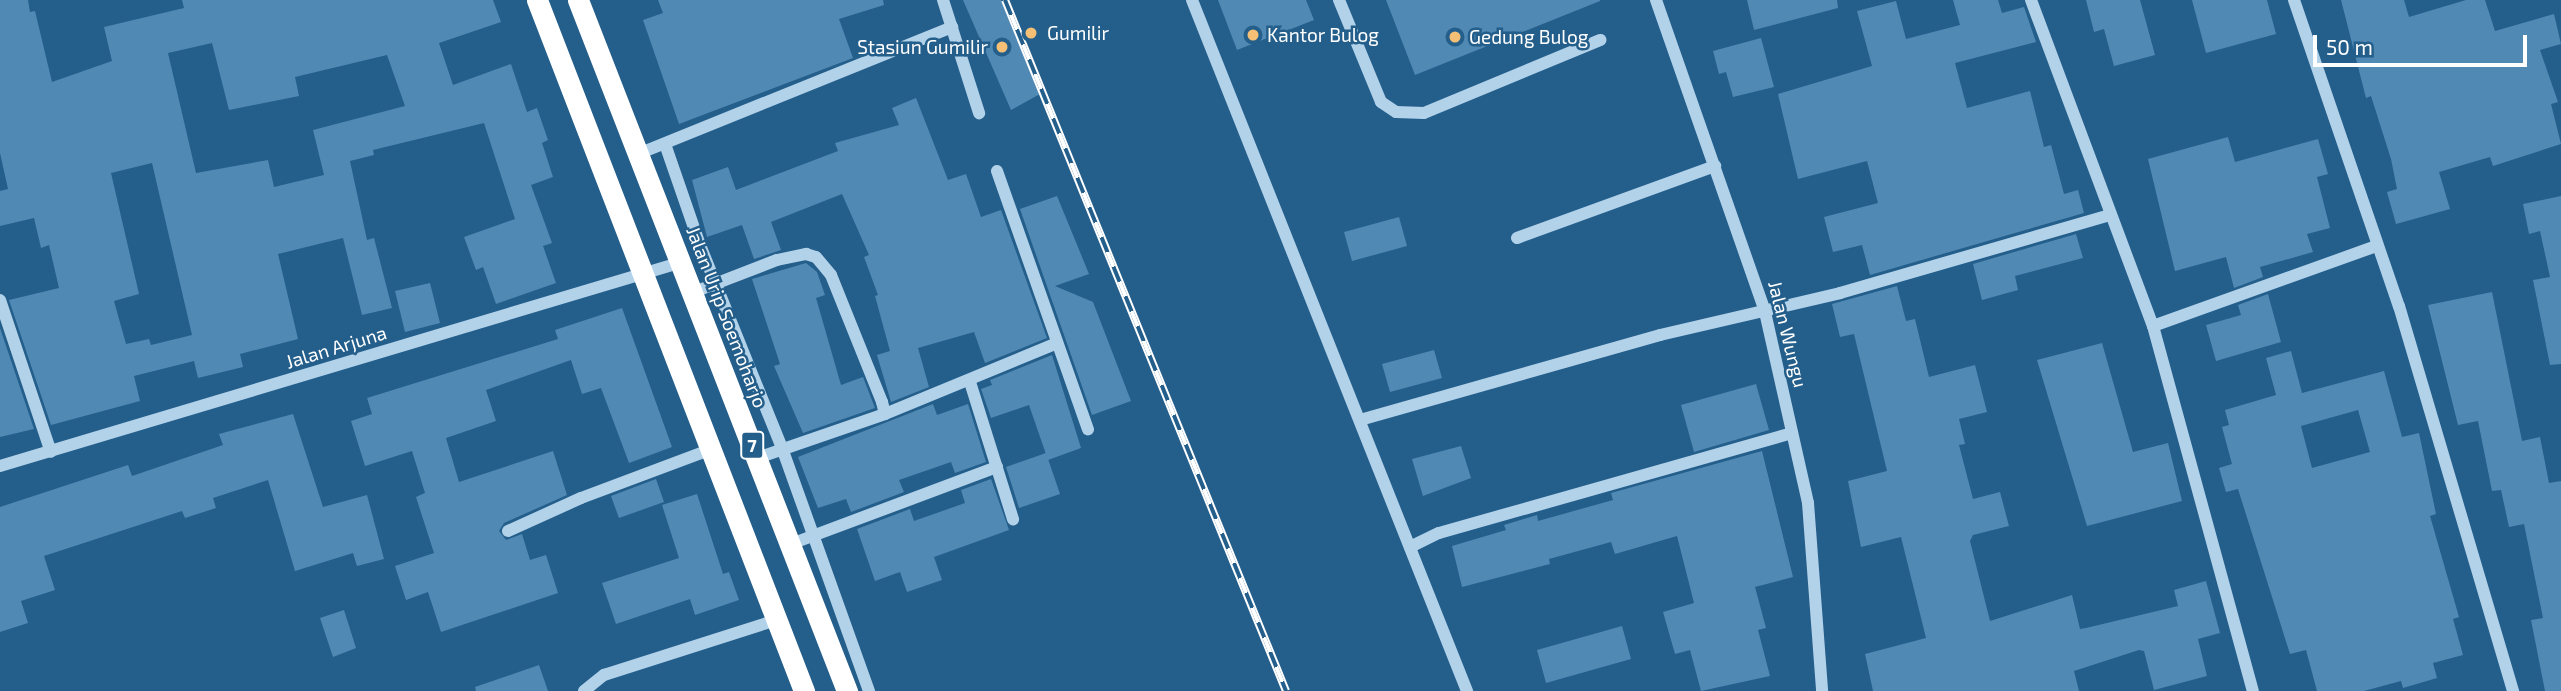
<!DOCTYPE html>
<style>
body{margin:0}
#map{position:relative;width:2561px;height:691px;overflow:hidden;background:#245e8b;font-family:"Exo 2",sans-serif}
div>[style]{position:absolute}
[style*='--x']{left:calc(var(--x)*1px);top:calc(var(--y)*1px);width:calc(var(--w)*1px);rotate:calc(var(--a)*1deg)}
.building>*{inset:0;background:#5089b4}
.minor>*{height:12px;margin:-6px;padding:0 6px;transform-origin:6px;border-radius:6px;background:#b2d2ea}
.highway>*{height:21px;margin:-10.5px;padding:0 10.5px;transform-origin:10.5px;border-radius:10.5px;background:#fff}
.rail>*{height:8px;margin-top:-4px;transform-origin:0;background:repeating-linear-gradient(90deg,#245e8b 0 16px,#fff 0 32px);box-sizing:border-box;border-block:2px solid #fff}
.dots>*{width:19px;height:19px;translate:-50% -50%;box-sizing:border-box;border:4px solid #245e8b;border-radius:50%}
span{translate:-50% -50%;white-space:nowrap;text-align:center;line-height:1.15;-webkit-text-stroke:5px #245e8b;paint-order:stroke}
.shield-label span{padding:2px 5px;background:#245e8b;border:2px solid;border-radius:5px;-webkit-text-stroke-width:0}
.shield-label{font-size:18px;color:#fff;font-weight:700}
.poi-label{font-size:19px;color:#fff}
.left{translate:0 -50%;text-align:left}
.right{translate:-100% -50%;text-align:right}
.street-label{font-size:19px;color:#fff}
.scale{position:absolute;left:2313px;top:35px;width:214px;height:32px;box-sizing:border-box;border:4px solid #fff;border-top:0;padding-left:9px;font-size:21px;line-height:24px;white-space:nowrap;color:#fff;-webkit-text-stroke:5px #245e8b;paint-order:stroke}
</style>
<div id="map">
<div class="building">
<div style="clip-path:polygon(evenodd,0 0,28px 0,30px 12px,35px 11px,52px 82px,112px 61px,104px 27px,184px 8px,182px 0,493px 0,501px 22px,439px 43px,453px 85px,511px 64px,527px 112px,537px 108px,548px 140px,542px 143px,553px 177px,531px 185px,552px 243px,543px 246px,556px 283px,496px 304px,483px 267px,476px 270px,464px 237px,515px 219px,484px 123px,373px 150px,374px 155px,350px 161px,367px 240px,374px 238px,392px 308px,362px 315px,343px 238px,278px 254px,298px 339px,240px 354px,243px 367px,198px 378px,194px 361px,134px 376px,140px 401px,51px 425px,9px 300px,59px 288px,49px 245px,41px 248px,34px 218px,0 226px,0 191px,8px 189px,0 153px,0 0,212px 43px,229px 110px,299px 96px,295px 77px,387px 55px,405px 106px,313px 130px,324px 175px,274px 187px,268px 160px,196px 173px,168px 53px,212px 43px,0 0,152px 163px,192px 335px,151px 345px,149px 339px,126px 344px,114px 301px,139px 294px,111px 173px,152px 163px)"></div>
<div style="clip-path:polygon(658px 0,883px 0,884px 5px,839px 19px,853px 58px,679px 124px,643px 20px,663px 13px)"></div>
<div style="clip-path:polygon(963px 0,1001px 0,1040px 94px,1011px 110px)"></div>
<div style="clip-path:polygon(1218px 0,1306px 0,1314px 20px,1237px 50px)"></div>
<div style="clip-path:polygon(1386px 0,1600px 0,1600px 1px,1415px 75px)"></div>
<div style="clip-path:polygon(1747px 0,1837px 0,1838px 8px,1754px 30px)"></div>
<div style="clip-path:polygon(1953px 0,1998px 0,2002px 13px,2024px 7px,2036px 42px,1955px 63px,1967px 108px,2030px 91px,2044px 147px,2051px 145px,2064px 194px,2078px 190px,2084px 213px,1870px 275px,1862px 245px,1833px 252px,1824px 217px,1878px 203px,1867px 161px,1798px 179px,1778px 94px,1872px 66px,1857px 11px,1896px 1px,1906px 39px,1960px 25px)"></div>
<div style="clip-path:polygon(2086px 0,2140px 0,2155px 55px,2114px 66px,2104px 29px,2094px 32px)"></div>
<div style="clip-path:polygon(2192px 0,2267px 0,2276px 34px,2206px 53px)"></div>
<div style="clip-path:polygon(2341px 0,2404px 0,2409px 17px,2466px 0,2485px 0,2495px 31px,2554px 14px,2561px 44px,2540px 50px,2558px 102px,2551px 104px,2561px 144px,2493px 166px,2490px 157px,2439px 172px,2450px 209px,2396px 224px,2387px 192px,2397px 189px,2391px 159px,2371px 96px,2366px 98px)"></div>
<div style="clip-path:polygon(1761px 38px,1774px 87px,1733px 97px,1726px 72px,1719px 74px,1713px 51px)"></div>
<div style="clip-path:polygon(916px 98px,948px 180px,966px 174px,981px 217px,1001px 210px,1047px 338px,985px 363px,974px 332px,918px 348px,929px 387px,891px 402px,877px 355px,890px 351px,875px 296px,878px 295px,864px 257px,869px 255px,842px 194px,771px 222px,781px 250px,754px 259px,742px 225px,707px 237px,692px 180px,728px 167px,736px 190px,838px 151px,835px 143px,899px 125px,892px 108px)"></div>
<div style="clip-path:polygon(2228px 137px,2235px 162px,2318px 139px,2328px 174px,2317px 177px,2330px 228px,2307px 234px,2313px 252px,2260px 267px,2263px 277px,2234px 288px,2226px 257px,2175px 271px,2148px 159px)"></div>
<div style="clip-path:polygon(1057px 196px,1089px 274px,1055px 286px,1093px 302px,1131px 401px,1092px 415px,1020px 209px)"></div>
<div style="clip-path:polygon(2561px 196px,2561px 364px,2550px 365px,2533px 280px,2550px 277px,2540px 231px,2529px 234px,2523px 204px)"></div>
<div style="clip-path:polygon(1399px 217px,1407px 246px,1352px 261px,1344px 232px)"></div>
<div style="clip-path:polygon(2076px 234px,2083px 258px,2015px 276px,2018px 290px,1982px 300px,1973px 264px)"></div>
<div style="clip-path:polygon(806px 263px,817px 272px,825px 295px,816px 298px,841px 385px,863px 377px,875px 408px,803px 433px,774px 366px,780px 364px,752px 279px)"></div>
<div style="clip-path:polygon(430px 283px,440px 323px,405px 332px,395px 291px)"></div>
<div style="clip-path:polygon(1897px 286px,1906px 321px,1915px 319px,1929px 377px,1975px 365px,1987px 412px,1959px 419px,1965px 444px,1959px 445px,1973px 499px,2000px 492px,2009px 526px,1973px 535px,1970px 541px,1990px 621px,2072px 595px,2080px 629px,2086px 628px,2178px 606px,2174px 590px,2206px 581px,2220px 633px,2198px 639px,2207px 676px,2154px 690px,2144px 651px,2139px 650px,2074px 671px,2079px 691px,1873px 691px,1865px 654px,1926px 638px,1901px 537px,1861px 547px,1848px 481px,1887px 471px,1854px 334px,1840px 337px,1832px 304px)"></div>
<div style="clip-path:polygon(2492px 292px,2522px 441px,2540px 437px,2549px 483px,2561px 481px,2561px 691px,2545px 691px,2531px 620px,2543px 618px,2524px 524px,2509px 527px,2501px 490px,2492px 491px,2478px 421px,2458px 425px,2428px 305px)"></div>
<div style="clip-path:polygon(2268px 294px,2281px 342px,2216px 361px,2206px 325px,2241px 315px,2238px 305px)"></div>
<div style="clip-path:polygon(622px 308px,672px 447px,629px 463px,601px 388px,582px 394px,571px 360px,486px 390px,496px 421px,446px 438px,459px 482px,553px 451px,567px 495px,504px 523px,499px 531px,506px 540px,522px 534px,530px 560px,546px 555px,558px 593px,441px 632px,428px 592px,406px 600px,395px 566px,434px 553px,416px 497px,425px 493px,412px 451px,365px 466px,351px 421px,372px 414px,367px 398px,558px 339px,555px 330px)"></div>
<div style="clip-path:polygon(0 328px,34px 429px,0 437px)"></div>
<div style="clip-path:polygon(2102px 343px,2133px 452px,2168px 443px,2182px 501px,2087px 526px,2037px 360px)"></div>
<div style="clip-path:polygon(1434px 350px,1442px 378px,1390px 392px,1382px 364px)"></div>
<div style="clip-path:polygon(evenodd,2291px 351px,2302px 393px,2384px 371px,2402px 437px,2419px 433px,2436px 514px,2430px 516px,2459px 617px,2453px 619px,2463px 655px,2433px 663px,2437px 678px,2403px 688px,2401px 681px,2364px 691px,2317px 691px,2306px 650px,2290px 654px,2238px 489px,2226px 492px,2219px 468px,2232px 464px,2222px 427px,2229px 425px,2225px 410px,2276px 395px,2266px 358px,2291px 351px,2358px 410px,2370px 452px,2312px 468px,2301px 426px,2358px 410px)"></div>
<div style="clip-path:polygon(1052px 355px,1081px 448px,1048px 460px,1029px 405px,991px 418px,981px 389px,992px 385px,990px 380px)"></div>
<div style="clip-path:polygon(1756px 384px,1769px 430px,1694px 452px,1681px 405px)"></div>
<div style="clip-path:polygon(933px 404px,937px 415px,968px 404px,986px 462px,955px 473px,951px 462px,899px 480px,904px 492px,851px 512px,846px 499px,818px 508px,798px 457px)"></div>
<div style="clip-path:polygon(293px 414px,323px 507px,367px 495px,384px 559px,357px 566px,353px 553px,295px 571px,268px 480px,213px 498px,216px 508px,185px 518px,182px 511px,44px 556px,55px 590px,21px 601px,28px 623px,0 632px,0 507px,128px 465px,132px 476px,223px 445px,219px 434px)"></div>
<div style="clip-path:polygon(1461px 446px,1471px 478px,1423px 496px,1412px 459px)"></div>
<div style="clip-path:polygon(1762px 451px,1793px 577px,1755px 587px,1766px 628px,1758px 630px,1770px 676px,1701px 691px,1690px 650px,1675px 654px,1663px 612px,1694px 603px,1677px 536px,1615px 554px,1611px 542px,1549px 559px,1550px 564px,1462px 587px,1452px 546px,1506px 530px,1504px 525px,1537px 515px,1538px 521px,1613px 500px,1611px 493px)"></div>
<div style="clip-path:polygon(1046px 453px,1060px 494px,1019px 508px,1006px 467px)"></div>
<div style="clip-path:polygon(656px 479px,664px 502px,619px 518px,611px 496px)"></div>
<div style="clip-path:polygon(991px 479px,1009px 530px,934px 557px,942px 580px,907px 592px,900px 572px,875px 581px,857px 529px,910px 509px,914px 521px,965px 503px,961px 490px)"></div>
<div style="clip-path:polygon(697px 494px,723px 574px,729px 572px,739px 600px,695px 615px,690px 599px,616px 624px,602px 583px,679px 558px,662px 505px)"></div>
<div style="clip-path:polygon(344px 610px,356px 648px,333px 657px,320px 618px)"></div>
<div style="clip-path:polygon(1622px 626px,1631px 659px,1546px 683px,1537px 650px)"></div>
<div style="clip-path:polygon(539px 665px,548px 691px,476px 691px,475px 687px)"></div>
</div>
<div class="minor">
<div style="--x:943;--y:0;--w:119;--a:72.3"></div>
<div style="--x:1192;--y:0;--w:744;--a:68.3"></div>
<div style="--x:1339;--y:0;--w:110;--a:67.6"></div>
<div style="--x:1381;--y:102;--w:18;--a:34"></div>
<div style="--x:1396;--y:112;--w:28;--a:2"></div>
<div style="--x:1424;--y:113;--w:191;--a:-22.5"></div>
<div style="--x:1656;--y:0;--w:330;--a:70.7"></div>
<div style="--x:1765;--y:312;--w:196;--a:77.3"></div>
<div style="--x:1808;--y:503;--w:189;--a:85.7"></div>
<div style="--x:2031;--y:0;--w:348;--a:69.5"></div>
<div style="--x:2153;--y:326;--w:378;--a:74.7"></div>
<div style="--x:2294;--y:0;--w:324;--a:71.1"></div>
<div style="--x:2399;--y:306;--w:402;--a:73.5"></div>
<div style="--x:665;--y:144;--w:107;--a:70.9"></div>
<div style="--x:700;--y:245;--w:219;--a:68"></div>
<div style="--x:782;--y:448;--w:258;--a:70.3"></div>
<div style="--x:638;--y:154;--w:339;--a:-22"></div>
<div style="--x:997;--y:171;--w:274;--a:70.6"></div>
<div style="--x:1517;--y:238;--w:211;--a:-20"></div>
<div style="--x:694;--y:292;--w:89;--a:-21.1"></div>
<div style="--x:777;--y:260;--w:30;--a:-12"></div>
<div style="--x:806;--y:254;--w:10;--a:17"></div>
<div style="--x:816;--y:257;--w:23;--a:50"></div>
<div style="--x:831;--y:275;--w:137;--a:68.1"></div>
<div style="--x:882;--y:402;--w:12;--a:76"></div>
<div style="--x:885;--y:414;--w:135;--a:161"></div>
<div style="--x:0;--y:300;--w:160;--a:71.5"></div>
<div style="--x:2153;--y:326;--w:238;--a:-19.7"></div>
<div style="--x:970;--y:382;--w:144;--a:72.6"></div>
<div style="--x:885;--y:414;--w:184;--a:-22.4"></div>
<div style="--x:1360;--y:420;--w:312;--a:-15.8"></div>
<div style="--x:1660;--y:335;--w:185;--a:-13.1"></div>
<div style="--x:1840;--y:293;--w:281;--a:-16.1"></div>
<div style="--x:0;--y:466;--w:712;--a:-16.65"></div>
<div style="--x:508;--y:531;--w:80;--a:-24.3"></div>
<div style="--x:581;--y:498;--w:140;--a:-20.5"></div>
<div style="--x:791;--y:544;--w:220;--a:-20.5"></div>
<div style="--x:1410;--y:547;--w:32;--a:-26"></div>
<div style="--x:1439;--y:533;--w:367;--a:-15.8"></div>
<div style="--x:584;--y:691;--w:26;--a:-39"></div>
<div style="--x:604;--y:675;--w:181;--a:-17.7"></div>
</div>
<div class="highway">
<div style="--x:537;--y:0;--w:741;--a:68.87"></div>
<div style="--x:578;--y:0;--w:742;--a:68.73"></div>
</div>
<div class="rail">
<div style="--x:1005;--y:0;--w:746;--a:67.87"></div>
</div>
<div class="dots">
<div style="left:1031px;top:33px;background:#f5c075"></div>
<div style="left:1253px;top:35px;background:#f5c075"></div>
<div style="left:1455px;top:37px;background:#f5c075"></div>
<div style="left:1002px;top:47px;background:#f5c075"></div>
</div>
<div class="shield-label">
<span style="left:752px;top:445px">7</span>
</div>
<div class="poi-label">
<span class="left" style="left:1047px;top:33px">Gumilir</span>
<span class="left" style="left:1267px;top:35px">Kantor Bulog</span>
<span class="left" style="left:1469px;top:37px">Gedung Bulog</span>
<span class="right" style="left:988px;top:47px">Stasiun Gumilir</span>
</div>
<div class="street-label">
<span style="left:727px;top:317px;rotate:69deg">Jalan Urip Soemoharjo</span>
<span style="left:1788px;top:334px;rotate:76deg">Jalan Wungu</span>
<span style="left:336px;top:347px;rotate:-17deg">Jalan Arjuna</span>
</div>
<div class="scale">50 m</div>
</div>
